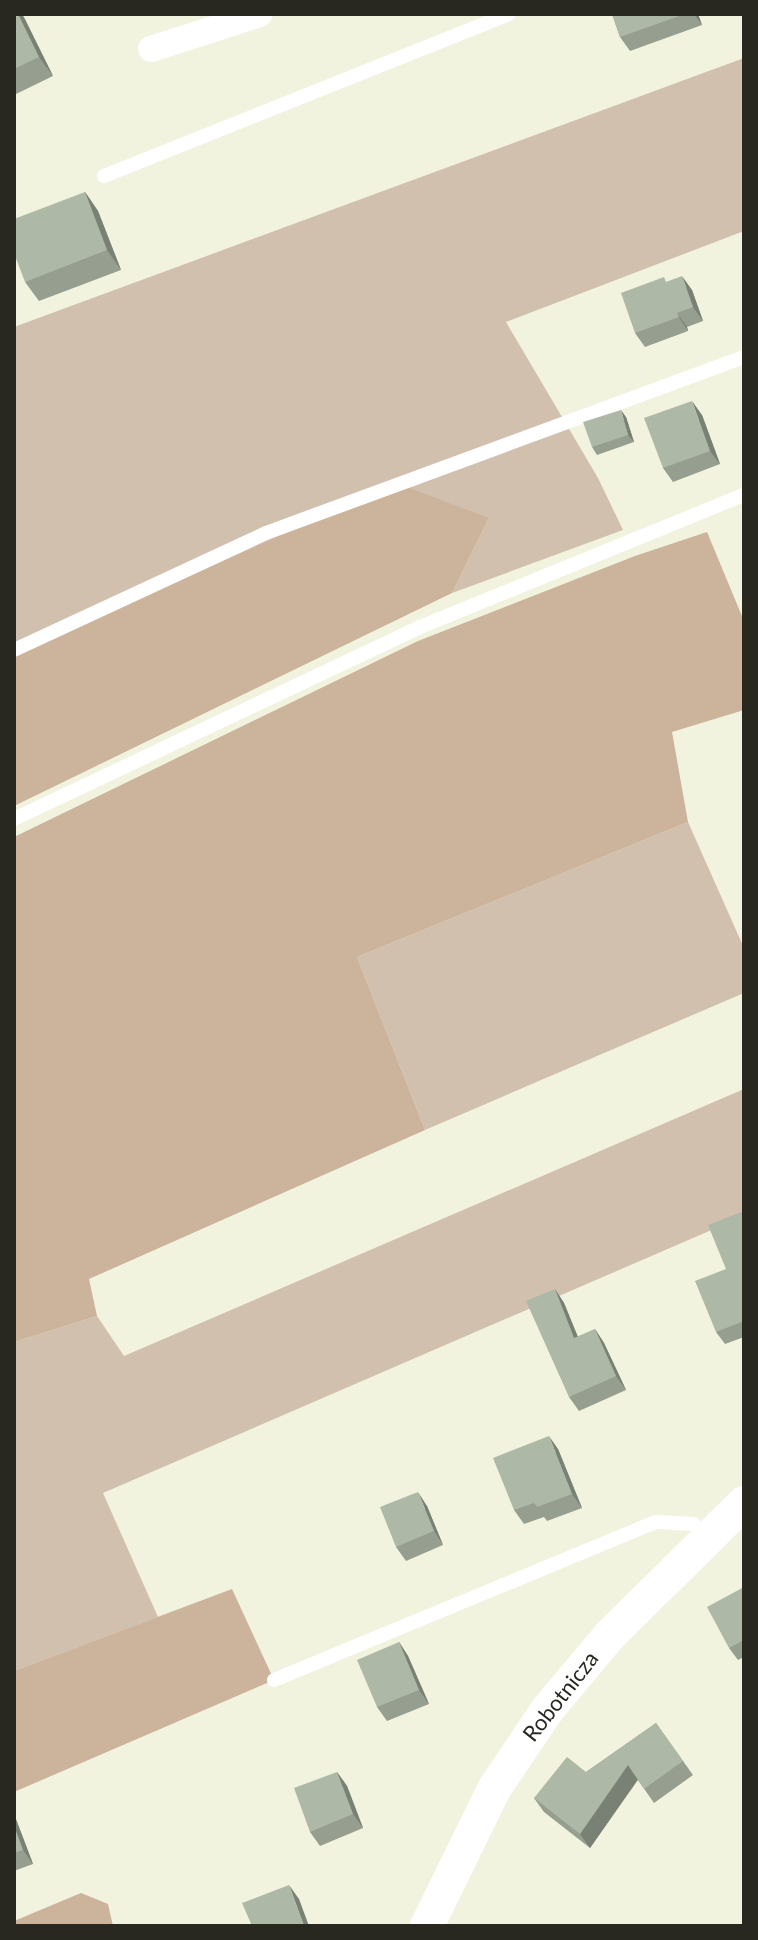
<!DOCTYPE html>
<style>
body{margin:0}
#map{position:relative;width:758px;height:1940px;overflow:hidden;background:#f1f3de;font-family:Lato,sans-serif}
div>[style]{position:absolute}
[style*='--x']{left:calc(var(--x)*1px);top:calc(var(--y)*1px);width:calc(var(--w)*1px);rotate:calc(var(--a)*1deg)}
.green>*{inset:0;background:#d2c0ae}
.forest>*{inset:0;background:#ccb39b}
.service>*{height:14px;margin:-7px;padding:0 7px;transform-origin:7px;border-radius:7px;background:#fff}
.minor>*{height:26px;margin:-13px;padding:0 13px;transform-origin:13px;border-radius:13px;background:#fff}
.tertiary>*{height:34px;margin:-17px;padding:0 17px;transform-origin:17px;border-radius:17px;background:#fff}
.wall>*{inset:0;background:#959e8f}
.shaded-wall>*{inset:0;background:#798174}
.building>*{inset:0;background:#adb8a6}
span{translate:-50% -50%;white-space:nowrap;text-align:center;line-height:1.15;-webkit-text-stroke:8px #fff;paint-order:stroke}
.street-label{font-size:22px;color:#282821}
.frame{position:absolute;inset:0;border:16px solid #282821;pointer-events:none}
</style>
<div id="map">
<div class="green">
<div style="clip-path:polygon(744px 58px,744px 231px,506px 322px,598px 478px,623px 530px,452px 593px,489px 518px,14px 652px,14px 327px)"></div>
<div style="clip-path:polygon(688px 822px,744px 948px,744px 993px,425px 1130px,357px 957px)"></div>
<div style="clip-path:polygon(744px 1089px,744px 1216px,103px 1493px,158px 1617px,14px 1671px,14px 1342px,97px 1316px,124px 1356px)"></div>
</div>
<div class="forest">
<div style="clip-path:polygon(399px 484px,489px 518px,452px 593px,14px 806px,14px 652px)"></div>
<div style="clip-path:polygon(707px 532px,744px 621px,744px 710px,672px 732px,688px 822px,357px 957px,425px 1130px,89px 1279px,97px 1316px,14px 1342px,14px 837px,418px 641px,635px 556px)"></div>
<div style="clip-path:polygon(232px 1589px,274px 1680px,14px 1792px,14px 1671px)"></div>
<div style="clip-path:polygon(81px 1893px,108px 1904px,113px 1926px,14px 1926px,14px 1921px)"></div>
</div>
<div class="service">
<div style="--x:104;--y:176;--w:436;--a:-21.8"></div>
<div style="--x:14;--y:650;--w:278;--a:-24.9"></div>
<div style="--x:266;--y:533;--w:509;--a:-20.21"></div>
<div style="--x:14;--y:819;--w:449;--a:-25.3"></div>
<div style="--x:420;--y:627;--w:350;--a:-22.2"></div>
<div style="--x:274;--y:1680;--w:413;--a:-22.5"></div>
<div style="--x:656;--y:1522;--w:38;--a:3"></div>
</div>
<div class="minor">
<div style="--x:151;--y:49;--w:114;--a:-17.8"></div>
</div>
<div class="tertiary">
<div style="--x:427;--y:1926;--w:153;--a:-63.9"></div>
<div style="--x:494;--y:1789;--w:97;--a:-56"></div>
<div style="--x:548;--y:1709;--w:97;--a:-50"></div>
<div style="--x:610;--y:1635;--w:188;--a:-44.6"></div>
</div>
<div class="wall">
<div style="clip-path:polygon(14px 14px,25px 14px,22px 15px,53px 76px,14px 95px)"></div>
<div style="clip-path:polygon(612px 14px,698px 14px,702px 25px,630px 51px,620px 37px)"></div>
<div style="clip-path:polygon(85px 192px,98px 211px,121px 270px,39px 301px,25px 282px)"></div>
<div style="clip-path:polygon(667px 282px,692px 290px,703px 321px,687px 327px,688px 331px,645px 347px,635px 333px)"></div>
<div style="clip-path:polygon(702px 415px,720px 464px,673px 482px,663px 468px)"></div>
<div style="clip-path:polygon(626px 417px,634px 442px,597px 455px,592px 447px)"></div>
<div style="clip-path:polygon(744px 1211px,744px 1337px,725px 1344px,716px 1332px,726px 1269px)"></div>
<div style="clip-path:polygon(555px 1289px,564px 1303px,578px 1337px,595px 1329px,604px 1343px,626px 1390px,579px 1411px,569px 1397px)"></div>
<div style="clip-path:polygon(558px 1449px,582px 1508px,547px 1521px,544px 1517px,524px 1524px,514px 1510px)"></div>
<div style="clip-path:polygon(427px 1506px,443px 1545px,406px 1561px,396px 1547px)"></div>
<div style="clip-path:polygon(744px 1587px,744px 1657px,738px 1660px,729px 1648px)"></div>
<div style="clip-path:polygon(399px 1642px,408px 1656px,429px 1704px,387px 1721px,377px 1707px)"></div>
<div style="clip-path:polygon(656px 1723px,693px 1775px,654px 1803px,638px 1780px,590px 1848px,544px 1812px,534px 1798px,586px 1772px)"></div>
<div style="clip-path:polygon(337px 1772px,347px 1786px,363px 1828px,320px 1846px,310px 1832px)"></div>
<div style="clip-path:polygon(14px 1814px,33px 1864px,14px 1871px)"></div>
</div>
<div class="shaded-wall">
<div style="clip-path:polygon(18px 14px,22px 14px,25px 19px,53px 76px,39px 57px)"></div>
<div style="clip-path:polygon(694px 14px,698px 14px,702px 25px)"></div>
<div style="clip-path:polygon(85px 192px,98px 211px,121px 270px,107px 250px)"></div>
<div style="clip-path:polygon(682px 276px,692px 290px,703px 321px,693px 307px)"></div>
<div style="clip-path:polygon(677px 313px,687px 327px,688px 331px,679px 317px)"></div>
<div style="clip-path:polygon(692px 401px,702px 415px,720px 464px,710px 451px)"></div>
<div style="clip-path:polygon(621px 410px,626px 417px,634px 442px,628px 435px)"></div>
<div style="clip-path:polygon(555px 1289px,564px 1303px,584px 1352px,574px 1338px)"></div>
<div style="clip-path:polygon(595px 1329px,604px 1343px,626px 1390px,616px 1376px)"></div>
<div style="clip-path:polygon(549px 1436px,558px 1449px,582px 1508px,572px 1494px)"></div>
<div style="clip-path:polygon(418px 1492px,427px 1506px,443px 1545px,434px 1531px)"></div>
<div style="clip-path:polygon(399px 1642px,408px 1656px,429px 1704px,419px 1690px)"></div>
<div style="clip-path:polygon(628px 1765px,638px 1779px,590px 1848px,580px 1834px)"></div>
<div style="clip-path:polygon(337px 1772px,347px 1786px,363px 1828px,353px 1814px)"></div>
<div style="clip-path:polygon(14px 1814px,33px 1864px,23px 1850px,14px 1826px)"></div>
<div style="clip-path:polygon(289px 1885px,299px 1899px,309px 1926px,304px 1926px)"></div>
</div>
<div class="building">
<div style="clip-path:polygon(14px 14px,18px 14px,39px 57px,14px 69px)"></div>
<div style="clip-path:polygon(612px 14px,685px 14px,620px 37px)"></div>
<div style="clip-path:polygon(85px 192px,107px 250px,25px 282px,14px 253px,14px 219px)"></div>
<div style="clip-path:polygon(682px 276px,693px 307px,677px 313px,679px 317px,635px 333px,621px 293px,664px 277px,666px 282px)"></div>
<div style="clip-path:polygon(692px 401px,710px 451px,663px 468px,644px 418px)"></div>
<div style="clip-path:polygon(621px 410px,628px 435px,592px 447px,583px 422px)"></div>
<div style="clip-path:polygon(744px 1211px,744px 1321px,716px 1332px,695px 1281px,726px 1269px,708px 1225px)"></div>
<div style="clip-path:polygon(555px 1289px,574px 1338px,595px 1329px,616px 1376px,569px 1397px,526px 1301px)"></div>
<div style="clip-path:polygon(549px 1436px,572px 1494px,537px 1507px,534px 1503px,514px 1510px,493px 1458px)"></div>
<div style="clip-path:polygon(418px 1492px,434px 1531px,396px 1547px,380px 1507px)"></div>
<div style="clip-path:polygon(744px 1587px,744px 1640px,729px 1648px,707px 1607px)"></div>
<div style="clip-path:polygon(399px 1642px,419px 1690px,377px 1707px,357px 1660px)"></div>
<div style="clip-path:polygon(656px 1723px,683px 1761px,644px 1789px,628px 1765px,580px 1834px,534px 1798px,567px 1757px,586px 1772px)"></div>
<div style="clip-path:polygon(337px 1772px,353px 1814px,310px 1832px,294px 1788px)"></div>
<div style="clip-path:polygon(14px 1826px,23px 1850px,14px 1853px)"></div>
<div style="clip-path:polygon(289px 1885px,304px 1926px,252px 1926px,242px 1903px)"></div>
</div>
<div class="street-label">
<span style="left:560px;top:1696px;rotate:-52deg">Robotnicza</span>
</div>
<div class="frame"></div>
</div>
